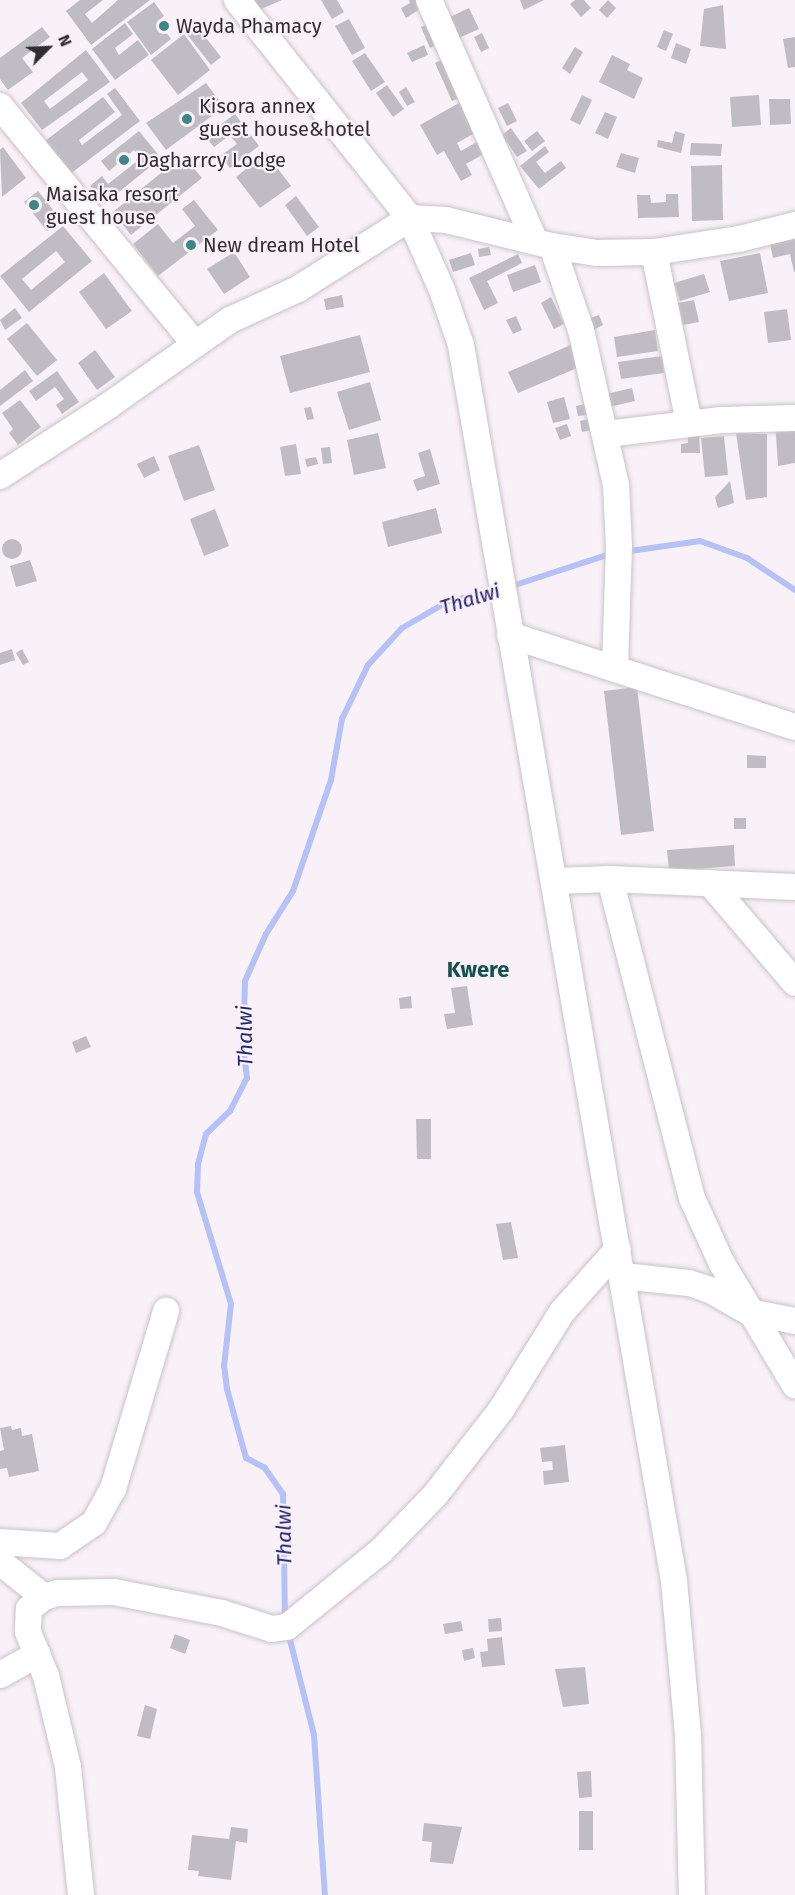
<!DOCTYPE html>
<style>
body{margin:0}
#map{position:relative;width:795px;height:1895px;overflow:hidden;background:#f9f1f8;font-family:"Fira Sans",sans-serif}
div>[style]{position:absolute}
[style*='--x']{left:calc(var(--x)*1px);top:calc(var(--y)*1px);width:calc(var(--w)*1px);rotate:calc(var(--a)*1deg)}
.stream>*{height:6px;margin:-3px;padding:0 3px;transform-origin:3px;border-radius:3px;background:#b6c1f6}
.building>*{inset:0;background:#bfbcc4}
.round{border-radius:50%}
.roads{filter:drop-shadow(0 0 2px #cac2c8) drop-shadow(0 0 2px #cac2c8)}
.minor>*{height:26px;margin:-13px;padding:0 13px;transform-origin:13px;border-radius:13px;background:#fff}
.dots>*{width:16px;height:16px;translate:-50% -50%;box-sizing:border-box;border:3px solid #f9f1f8;border-radius:50%}
span{translate:-50% -50%;white-space:nowrap;text-align:center;line-height:1.15;-webkit-text-stroke:4.5px #f9f1f8;paint-order:stroke}
.poi-label{font-size:20px;color:#312e31}
.left{translate:0 -50%;text-align:left}
.water-label{font-size:21px;color:#23246e;font-style:italic}
.quarter-label{font-size:22px;color:#15514f;font-weight:700}
.north{position:absolute;left:18px;top:18px;width:60px;height:60px;-webkit-text-stroke:4px #f9f1f8;paint-order:stroke;rotate:66deg;font-size:16px;font-weight:700;line-height:24px;text-align:center;color:#312e31}
.north::after{content:'';display:block;margin:auto;width:21px;height:27px;background:#312e31;clip-path:polygon(50% 0,100% 100%,50% 72%,0 100%)}
</style>
<div id="map">
<div class="stream">
<div style="--x:623;--y:552;--w:78;--a:-8.1"></div>
<div style="--x:700;--y:541;--w:50;--a:19.9"></div>
<div style="--x:747;--y:558;--w:58;--a:33.7"></div>
<div style="--x:509;--y:587;--w:109;--a:-18.1"></div>
<div style="--x:285;--y:1619;--w:125;--a:-90.9"></div>
<div style="--x:283;--y:1494;--w:32;--a:-125"></div>
<div style="--x:265;--y:1468;--w:21;--a:-152"></div>
<div style="--x:246;--y:1458;--w:72;--a:-105.4"></div>
<div style="--x:227;--y:1389;--w:23;--a:-97"></div>
<div style="--x:224;--y:1366;--w:62;--a:-83.6"></div>
<div style="--x:231;--y:1304;--w:117;--a:-106.9"></div>
<div style="--x:197;--y:1192;--w:28;--a:-88"></div>
<div style="--x:198;--y:1164;--w:31;--a:-75"></div>
<div style="--x:206;--y:1134;--w:33;--a:-44"></div>
<div style="--x:230;--y:1111;--w:37;--a:-63"></div>
<div style="--x:247;--y:1078;--w:32;--a:-97"></div>
<div style="--x:243;--y:1046;--w:65;--a:-88.2"></div>
<div style="--x:245;--y:981;--w:51;--a:-65.9"></div>
<div style="--x:266;--y:934;--w:51;--a:-57.9"></div>
<div style="--x:293;--y:891;--w:117;--a:-71.1"></div>
<div style="--x:331;--y:780;--w:62;--a:-79.8"></div>
<div style="--x:342;--y:719;--w:60;--a:-64.3"></div>
<div style="--x:368;--y:665;--w:50;--a:-47.4"></div>
<div style="--x:402;--y:628;--w:52;--a:-30"></div>
<div style="--x:447;--y:602;--w:50;--a:-13.8"></div>
<div style="--x:288;--y:1632;--w:106;--a:75.8"></div>
<div style="--x:314;--y:1735;--w:160;--a:86.1"></div>
</div>
<div class="building">
<div style="clip-path:polygon(80px 0,103px 0,85px 14px,92px 23px,118px 0,150px 0,91px 45px,66px 11px)"></div>
<div style="clip-path:polygon(255px 0,282px 0,259px 10px)"></div>
<div style="clip-path:polygon(321px 0,337px 0,344px 12px,332px 19px)"></div>
<div style="clip-path:polygon(409px 0,424px 0,426px 5px,406px 18px,401px 8px,410px 3px)"></div>
<div style="clip-path:polygon(520px 0,544px 0,524px 10px)"></div>
<div style="clip-path:polygon(575px 0,584px 0,591px 8px,581px 17px,570px 4px)"></div>
<div style="clip-path:polygon(608px 0,616px 8px,607px 18px,599px 10px)"></div>
<div style="clip-path:polygon(154px 2px,164px 16px,158px 21px,171px 39px,151px 55px,127px 22px)"></div>
<div style="clip-path:polygon(723px 5px,726px 49px,700px 46px,704px 9px)"></div>
<div style="clip-path:polygon(469px 8px,479px 29px,459px 38px,450px 17px)"></div>
<div style="clip-path:polygon(349px 19px,365px 48px,352px 55px,335px 26px)"></div>
<div style="clip-path:polygon(436px 21px,445px 41px,430px 48px,421px 27px)"></div>
<div style="clip-path:polygon(125px 23px,133px 34px,115px 48px,119px 55px,138px 40px,149px 55px,115px 80px,92px 49px)"></div>
<div style="clip-path:polygon(195px 24px,221px 57px,211px 65px,185px 32px)"></div>
<div style="clip-path:polygon(42px 27px,50px 37px,22px 58px,33px 72px,8px 90px,0 79px,0 58px)"></div>
<div style="clip-path:polygon(664px 30px,673px 34px,666px 51px,657px 47px)"></div>
<div style="clip-path:polygon(482px 33px,489px 48px,481px 52px,474px 37px)"></div>
<div style="clip-path:polygon(184px 34px,210px 70px,178px 95px,151px 60px)"></div>
<div style="clip-path:polygon(795px 37px,795px 67px,788px 68px,783px 39px)"></div>
<div style="clip-path:polygon(676px 43px,691px 49px,686px 64px,671px 58px)"></div>
<div style="clip-path:polygon(424px 45px,428px 55px,412px 62px,407px 53px)"></div>
<div style="clip-path:polygon(575px 47px,583px 52px,570px 74px,562px 68px)"></div>
<div style="clip-path:polygon(evenodd,86px 50px,110px 82px,42px 130px,21px 103px,86px 50px,82px 72px,88px 80px,50px 109px,44px 101px,82px 72px)"></div>
<div style="clip-path:polygon(365px 53px,385px 82px,371px 91px,352px 61px)"></div>
<div style="clip-path:polygon(612px 55px,630px 64px,627px 70px,643px 78px,634px 99px,599px 82px)"></div>
<div style="clip-path:polygon(447px 57px,464px 96px,452px 101px,435px 63px)"></div>
<div style="clip-path:polygon(206px 83px,224px 107px,166px 150px,146px 123px)"></div>
<div style="clip-path:polygon(387px 85px,404px 109px,393px 117px,376px 93px)"></div>
<div style="clip-path:polygon(406px 87px,415px 102px,407px 106px,399px 92px)"></div>
<div style="clip-path:polygon(115px 88px,140px 121px,70px 174px,45px 141px,103px 97px,115px 112px,79px 140px,82px 145px,122px 115px,107px 94px)"></div>
<div style="clip-path:polygon(582px 95px,592px 100px,580px 125px,570px 120px)"></div>
<div style="clip-path:polygon(759px 95px,761px 125px,732px 127px,730px 97px)"></div>
<div style="clip-path:polygon(466px 99px,482px 129px,457px 143px,461px 151px,482px 139px,489px 151px,466px 164px,472px 175px,461px 181px,444px 151px,437px 155px,420px 125px)"></div>
<div style="clip-path:polygon(769px 99px,790px 99px,791px 124px,770px 125px)"></div>
<div style="clip-path:polygon(508px 103px,517px 121px,507px 126px,498px 108px)"></div>
<div style="clip-path:polygon(605px 112px,617px 117px,608px 139px,595px 133px)"></div>
<div style="clip-path:polygon(235px 114px,259px 146px,230px 168px,220px 156px,237px 144px,230px 135px,214px 147px,205px 136px)"></div>
<div style="clip-path:polygon(511px 128px,527px 151px,517px 157px,502px 135px)"></div>
<div style="clip-path:polygon(139px 131px,161px 158px,104px 204px,90px 186px,102px 176px,108px 184px,141px 158px,134px 150px,109px 171px,101px 161px)"></div>
<div style="clip-path:polygon(537px 131px,545px 141px,532px 151px,524px 141px)"></div>
<div style="clip-path:polygon(675px 131px,685px 134px,681px 153px,657px 147px,658px 140px,672px 143px)"></div>
<div style="clip-path:polygon(691px 143px,722px 144px,721px 156px,690px 155px)"></div>
<div style="clip-path:polygon(545px 146px,549px 152px,536px 162px,545px 173px,561px 161px,566px 168px,539px 189px,520px 166px)"></div>
<div style="clip-path:polygon(3px 147px,26px 178px,2px 197px,0 150px)"></div>
<div style="clip-path:polygon(266px 153px,291px 186px,260px 208px,236px 177px)"></div>
<div style="clip-path:polygon(621px 153px,639px 158px,635px 173px,616px 167px)"></div>
<div style="clip-path:polygon(183px 155px,202px 178px,131px 235px,113px 212px)"></div>
<div style="clip-path:polygon(722px 165px,723px 220px,692px 221px,691px 166px)"></div>
<div style="clip-path:polygon(38px 191px,61px 220px,47px 231px,24px 202px)"></div>
<div style="clip-path:polygon(666px 194px,678px 194px,679px 217px,638px 218px,637px 195px,650px 195px,651px 203px,666px 202px)"></div>
<div style="clip-path:polygon(296px 196px,319px 227px,307px 236px,285px 205px)"></div>
<div style="clip-path:polygon(194px 200px,218px 230px,158px 276px,133px 244px,158px 224px,173px 243px,195px 226px,182px 209px)"></div>
<div style="clip-path:polygon(evenodd,63px 226px,92px 261px,29px 312px,0 276px,63px 226px,56px 251px,65px 262px,31px 290px,22px 279px,56px 251px)"></div>
<div style="clip-path:polygon(795px 233px,795px 272px,794px 272px,790px 254px,773px 258px,769px 239px)"></div>
<div style="clip-path:polygon(489px 247px,491px 255px,479px 257px,478px 249px)"></div>
<div style="clip-path:polygon(234px 252px,250px 277px,224px 294px,207px 269px)"></div>
<div style="clip-path:polygon(471px 253px,475px 265px,453px 272px,449px 260px)"></div>
<div style="clip-path:polygon(760px 253px,768px 293px,729px 301px,720px 261px)"></div>
<div style="clip-path:polygon(518px 254px,522px 263px,487px 281px,498px 303px,484px 310px,469px 278px)"></div>
<div style="clip-path:polygon(535px 265px,541px 282px,513px 292px,507px 275px)"></div>
<div style="clip-path:polygon(104px 273px,132px 311px,106px 329px,79px 292px)"></div>
<div style="clip-path:polygon(704px 274px,710px 292px,680px 301px,674px 283px)"></div>
<div style="clip-path:polygon(342px 295px,344px 307px,326px 310px,324px 299px)"></div>
<div style="clip-path:polygon(551px 297px,564px 324px,554px 329px,541px 303px)"></div>
<div style="clip-path:polygon(694px 300px,699px 322px,683px 325px,678px 303px)"></div>
<div style="clip-path:polygon(15px 308px,22px 318px,5px 330px,0 320px)"></div>
<div style="clip-path:polygon(787px 309px,791px 340px,768px 343px,764px 312px)"></div>
<div style="clip-path:polygon(599px 315px,603px 325px,593px 330px,588px 319px)"></div>
<div style="clip-path:polygon(516px 316px,522px 330px,513px 334px,506px 320px)"></div>
<div style="clip-path:polygon(27px 323px,57px 360px,37px 376px,7px 339px)"></div>
<div style="clip-path:polygon(655px 330px,658px 351px,617px 357px,614px 337px)"></div>
<div style="clip-path:polygon(360px 335px,370px 372px,290px 393px,280px 356px)"></div>
<div style="clip-path:polygon(573px 344px,582px 366px,518px 393px,508px 372px)"></div>
<div style="clip-path:polygon(95px 350px,115px 377px,97px 390px,78px 363px)"></div>
<div style="clip-path:polygon(662px 356px,664px 373px,621px 379px,618px 362px)"></div>
<div style="clip-path:polygon(25px 370px,33px 381px,0 406px,0 390px)"></div>
<div style="clip-path:polygon(57px 371px,79px 402px,62px 414px,56px 405px,64px 399px,55px 387px,36px 401px,29px 391px)"></div>
<div style="clip-path:polygon(370px 382px,381px 420px,349px 430px,337px 392px)"></div>
<div style="clip-path:polygon(632px 388px,635px 401px,609px 407px,606px 394px)"></div>
<div style="clip-path:polygon(564px 397px,570px 419px,553px 423px,547px 402px)"></div>
<div style="clip-path:polygon(20px 400px,41px 427px,18px 445px,9px 433px,13px 429px,2px 413px)"></div>
<div style="clip-path:polygon(586px 404px,588px 415px,578px 416px,576px 406px)"></div>
<div style="clip-path:polygon(311px 407px,314px 419px,307px 420px,304px 408px)"></div>
<div style="clip-path:polygon(589px 419px,592px 430px,582px 432px,580px 421px)"></div>
<div style="clip-path:polygon(775px 421px,795px 423px,795px 463px,778px 466px)"></div>
<div style="clip-path:polygon(567px 424px,571px 436px,560px 440px,555px 428px)"></div>
<div style="clip-path:polygon(699px 432px,700px 453px,681px 453px,681px 444px,688px 443px,688px 433px)"></div>
<div style="clip-path:polygon(378px 433px,386px 468px,354px 475px,347px 440px)"></div>
<div style="clip-path:polygon(736px 433px,767px 434px,767px 497px,746px 500px)"></div>
<div style="clip-path:polygon(724px 436px,728px 475px,705px 477px,701px 438px)"></div>
<div style="clip-path:polygon(296px 444px,301px 474px,285px 476px,280px 447px)"></div>
<div style="clip-path:polygon(199px 445px,215px 490px,184px 501px,168px 456px)"></div>
<div style="clip-path:polygon(330px 447px,332px 463px,323px 464px,321px 448px)"></div>
<div style="clip-path:polygon(430px 449px,440px 484px,417px 491px,413px 480px,425px 476px,418px 453px)"></div>
<div style="clip-path:polygon(154px 456px,160px 470px,144px 478px,137px 464px)"></div>
<div style="clip-path:polygon(316px 457px,318px 464px,307px 467px,305px 459px)"></div>
<div style="clip-path:polygon(730px 481px,734px 503px,718px 508px,715px 497px)"></div>
<div style="clip-path:polygon(436px 508px,442px 533px,388px 547px,382px 522px)"></div>
<div style="clip-path:polygon(215px 509px,229px 546px,204px 556px,190px 519px)"></div>
<div class="round" style="left:2px;top:539px;width:20px;height:20px"></div>
<div style="clip-path:polygon(30px 560px,37px 581px,16px 587px,10px 566px)"></div>
<div style="clip-path:polygon(12px 649px,15px 660px,0 665px,0 653px)"></div>
<div style="clip-path:polygon(22px 649px,29px 662px,23px 665px,16px 653px)"></div>
<div style="clip-path:polygon(637px 687px,654px 831px,621px 835px,604px 691px)"></div>
<div style="clip-path:polygon(747px 755px,766px 756px,766px 768px,747px 768px)"></div>
<div style="clip-path:polygon(734px 818px,746px 818px,746px 829px,734px 829px)"></div>
<div style="clip-path:polygon(734px 845px,735px 866px,669px 871px,667px 850px)"></div>
<div style="clip-path:polygon(467px 986px,473px 1025px,447px 1029px,444px 1014px,455px 1013px,451px 988px)"></div>
<div style="clip-path:polygon(411px 996px,412px 1008px,400px 1009px,399px 998px)"></div>
<div style="clip-path:polygon(86px 1036px,91px 1047px,76px 1053px,72px 1042px)"></div>
<div style="clip-path:polygon(416px 1119px,431px 1119px,431px 1159px,417px 1159px)"></div>
<div style="clip-path:polygon(511px 1222px,518px 1258px,503px 1260px,496px 1224px)"></div>
<div style="clip-path:polygon(11px 1426px,12px 1430px,21px 1428px,22px 1436px,32px 1434px,39px 1471px,9px 1477px,7px 1468px,0 1469px,0 1451px,4px 1450px,0 1428px)"></div>
<div style="clip-path:polygon(565px 1445px,569px 1482px,544px 1485px,543px 1471px,553px 1470px,552px 1461px,542px 1462px,540px 1448px)"></div>
<div style="clip-path:polygon(501px 1618px,502px 1631px,489px 1632px,488px 1619px)"></div>
<div style="clip-path:polygon(461px 1621px,463px 1631px,445px 1634px,443px 1624px)"></div>
<div style="clip-path:polygon(175px 1634px,190px 1640px,185px 1654px,170px 1648px)"></div>
<div style="clip-path:polygon(502px 1637px,505px 1665px,482px 1667px,480px 1652px,488px 1651px,487px 1639px)"></div>
<div style="clip-path:polygon(473px 1648px,475px 1658px,464px 1661px,462px 1650px)"></div>
<div style="clip-path:polygon(585px 1667px,589px 1704px,563px 1707px,555px 1669px)"></div>
<div style="clip-path:polygon(145px 1705px,157px 1709px,150px 1739px,137px 1736px)"></div>
<div style="clip-path:polygon(591px 1771px,592px 1797px,579px 1798px,577px 1772px)"></div>
<div style="clip-path:polygon(579px 1811px,593px 1811px,593px 1850px,579px 1850px)"></div>
<div style="clip-path:polygon(424px 1823px,462px 1827px,453px 1864px,430px 1862px,432px 1842px,422px 1841px)"></div>
<div style="clip-path:polygon(231px 1827px,248px 1829px,247px 1843px,236px 1841px,231px 1880px,198px 1876px,199px 1871px,188px 1870px,192px 1835px,229px 1839px)"></div>
</div>
<div class="roads">
<div class="minor">
<div style="--x:237;--y:0;--w:278;--a:51.6"></div>
<div style="--x:410;--y:218;--w:79;--a:66"></div>
<div style="--x:442;--y:290;--w:58;--a:70.9"></div>
<div style="--x:461;--y:345;--w:1254;--a:80.22"></div>
<div style="--x:674;--y:1581;--w:155;--a:84.8"></div>
<div style="--x:688;--y:1735;--w:160;--a:88.6"></div>
<div style="--x:429;--y:0;--w:263;--a:66.3"></div>
<div style="--x:0;--y:106;--w:306;--a:50.7"></div>
<div style="--x:552;--y:246;--w:89;--a:71"></div>
<div style="--x:581;--y:330;--w:159;--a:77.3"></div>
<div style="--x:616;--y:485;--w:61;--a:87.2"></div>
<div style="--x:619;--y:546;--w:121;--a:91.9"></div>
<div style="--x:654;--y:252;--w:175;--a:78.4"></div>
<div style="--x:607;--y:434;--w:115;--a:-7"></div>
<div style="--x:721;--y:420;--w:74;--a:-1.5"></div>
<div style="--x:0;--y:476;--w:129;--a:-32.9"></div>
<div style="--x:108;--y:406;--w:149;--a:-35.2"></div>
<div style="--x:230;--y:320;--w:75;--a:-24.5"></div>
<div style="--x:298;--y:289;--w:133;--a:-32.4"></div>
<div style="--x:410;--y:218;--w:36;--a:3"></div>
<div style="--x:446;--y:220;--w:109;--a:13.8"></div>
<div style="--x:552;--y:246;--w:46;--a:8.8"></div>
<div style="--x:597;--y:253;--w:57;--a:-1"></div>
<div style="--x:654;--y:252;--w:86;--a:-8.7"></div>
<div style="--x:739;--y:239;--w:58;--a:-14"></div>
<div style="--x:510;--y:635;--w:299;--a:17.9"></div>
<div style="--x:610;--y:879;--w:329;--a:75.6"></div>
<div style="--x:692;--y:1198;--w:70;--a:65.6"></div>
<div style="--x:721;--y:1262;--w:144;--a:59"></div>
<div style="--x:555;--y:881;--w:55;--a:-2.1"></div>
<div style="--x:610;--y:879;--w:185;--a:2.5"></div>
<div style="--x:710;--y:883;--w:131;--a:49.6"></div>
<div style="--x:623;--y:1276;--w:66;--a:6.1"></div>
<div style="--x:689;--y:1283;--w:22;--a:18"></div>
<div style="--x:710;--y:1290;--w:45;--a:29.4"></div>
<div style="--x:749;--y:1312;--w:47;--a:11.1"></div>
<div style="--x:0;--y:1542;--w:60;--a:3.8"></div>
<div style="--x:60;--y:1546;--w:41;--a:-34.1"></div>
<div style="--x:94;--y:1523;--w:39;--a:-61"></div>
<div style="--x:113;--y:1489;--w:186;--a:-73.4"></div>
<div style="--x:0;--y:1562;--w:56;--a:38.5"></div>
<div style="--x:0;--y:1675;--w:43;--a:-28.9"></div>
<div style="--x:81;--y:1895;--w:129;--a:-95.8"></div>
<div style="--x:68;--y:1767;--w:94;--a:-103.6"></div>
<div style="--x:46;--y:1676;--w:48;--a:-112.2"></div>
<div style="--x:28;--y:1632;--w:23;--a:-88"></div>
<div style="--x:29;--y:1609;--w:19;--a:-39"></div>
<div style="--x:44;--y:1597;--w:15;--a:-16"></div>
<div style="--x:58;--y:1593;--w:56;--a:-1"></div>
<div style="--x:114;--y:1592;--w:110;--a:11"></div>
<div style="--x:222;--y:1613;--w:52;--a:17.7"></div>
<div style="--x:272;--y:1629;--w:15;--a:-8"></div>
<div style="--x:287;--y:1627;--w:121;--a:-39"></div>
<div style="--x:381;--y:1551;--w:79;--a:-46"></div>
<div style="--x:436;--y:1494;--w:106;--a:-52.3"></div>
<div style="--x:501;--y:1410;--w:115;--a:-58.1"></div>
<div style="--x:562;--y:1312;--w:84;--a:-48.4"></div>
</div>
</div>
<div class="dots">
<div style="left:164px;top:26px;background:#408783"></div>
<div style="left:187px;top:119px;background:#408783"></div>
<div style="left:124px;top:160px;background:#408783"></div>
<div style="left:34px;top:205px;background:#408783"></div>
<div style="left:191px;top:245px;background:#408783"></div>
</div>
<div class="poi-label">
<span class="left" style="left:176px;top:26px">Wayda Phamacy</span>
<span class="left" style="left:199px;top:118px">Kisora annex<br>guest house&amp;hotel</span>
<span class="left" style="left:136px;top:160px">Dagharrcy Lodge</span>
<span class="left" style="left:46px;top:206px">Maisaka resort<br>guest house</span>
<span class="left" style="left:203px;top:245px">New dream Hotel</span>
</div>
<div class="water-label">
<span style="left:470px;top:599px;rotate:-17deg">Thalwi</span>
<span style="left:245px;top:1036px;rotate:-91deg">Thalwi</span>
<span style="left:284px;top:1535px;rotate:-91deg">Thalwi</span>
</div>
<div class="quarter-label">
<span style="left:478px;top:970px">Kwere</span>
</div>
<div class="north">N</div>
</div>
